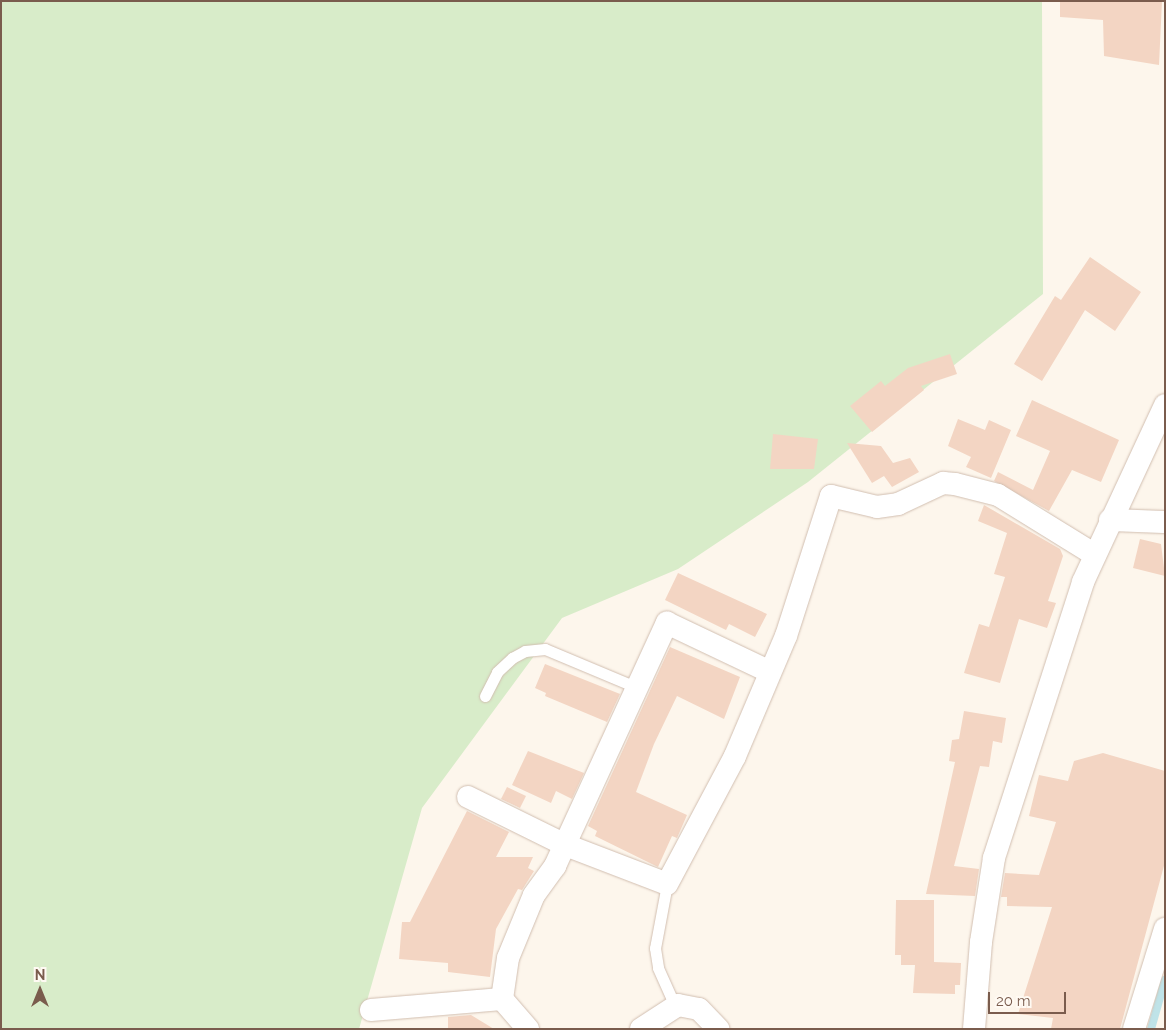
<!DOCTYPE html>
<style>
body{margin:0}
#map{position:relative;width:1166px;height:1030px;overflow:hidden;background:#fdf6ec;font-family:Raleway,sans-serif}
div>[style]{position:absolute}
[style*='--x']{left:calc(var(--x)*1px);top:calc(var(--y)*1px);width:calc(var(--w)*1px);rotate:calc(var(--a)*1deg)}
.green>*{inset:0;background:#d8ecc9}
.stream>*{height:8px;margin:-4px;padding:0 4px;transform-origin:4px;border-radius:4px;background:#bfe3e8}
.building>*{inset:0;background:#f3d5c3}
.roads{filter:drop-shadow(0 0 1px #d1beb0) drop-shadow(0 0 1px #d1beb0)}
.lane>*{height:11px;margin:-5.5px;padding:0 5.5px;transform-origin:5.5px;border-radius:5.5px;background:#fff}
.street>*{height:22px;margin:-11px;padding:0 11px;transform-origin:11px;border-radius:11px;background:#fff}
span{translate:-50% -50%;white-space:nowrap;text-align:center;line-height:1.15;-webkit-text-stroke:4.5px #fffaf3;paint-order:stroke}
.frame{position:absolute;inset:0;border:2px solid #7a5c4d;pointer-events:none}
.north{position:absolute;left:15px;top:965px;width:50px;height:50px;-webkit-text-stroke:4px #fffaf3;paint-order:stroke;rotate:0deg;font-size:14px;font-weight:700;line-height:20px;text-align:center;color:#7a5c4d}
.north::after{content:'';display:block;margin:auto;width:18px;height:22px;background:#7a5c4d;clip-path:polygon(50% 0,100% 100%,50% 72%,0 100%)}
.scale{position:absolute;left:988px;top:992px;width:78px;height:22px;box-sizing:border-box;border:2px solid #7a5c4d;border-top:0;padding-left:6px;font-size:15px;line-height:18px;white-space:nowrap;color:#7a5c4d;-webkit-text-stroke:4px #fffaf3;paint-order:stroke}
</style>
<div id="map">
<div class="green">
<div style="clip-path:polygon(1px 1px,1042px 1px,1043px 294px,808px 482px,678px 569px,562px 618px,422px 808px,359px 1029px,1px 1029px)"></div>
</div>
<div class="stream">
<div style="--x:1151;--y:1029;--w:51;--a:-74.1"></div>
</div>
<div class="building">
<div style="clip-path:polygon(1060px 1px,1162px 1px,1159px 65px,1104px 56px,1103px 20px,1060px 17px)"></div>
<div style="clip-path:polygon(1090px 257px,1141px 292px,1115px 331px,1085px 310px,1042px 381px,1014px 364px,1055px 296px,1061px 300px)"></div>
<div style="clip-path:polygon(950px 354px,957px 374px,921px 386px,924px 390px,872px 432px,850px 406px,881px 381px,885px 386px,908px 368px)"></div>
<div style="clip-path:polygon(1032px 400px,1119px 440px,1101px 482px,1072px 470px,1049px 511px,994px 481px,998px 472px,1033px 490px,1050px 451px,1016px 436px)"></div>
<div style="clip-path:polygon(958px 419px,985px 430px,989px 420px,1011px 430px,991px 478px,966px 467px,971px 457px,948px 446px)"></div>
<div style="clip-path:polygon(773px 434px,818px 439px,814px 469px,770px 469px)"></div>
<div style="clip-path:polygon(847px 443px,881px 446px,893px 463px,910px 458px,919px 472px,892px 487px,884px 476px,872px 483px)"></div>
<div style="clip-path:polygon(984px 505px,1060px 549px,1063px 556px,1048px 601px,1056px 603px,1047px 628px,1019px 619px,1000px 683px,964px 673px,979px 624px,989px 627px,1005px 577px,994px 574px,1007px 533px,978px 521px)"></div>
<div style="clip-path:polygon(1140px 539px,1161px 544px,1165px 576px,1133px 568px)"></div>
<div style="clip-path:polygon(678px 573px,767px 614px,755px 637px,729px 624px,726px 630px,665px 600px)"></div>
<div style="clip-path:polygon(670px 647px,740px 677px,724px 719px,677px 696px,654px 744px,636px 792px,687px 815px,677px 838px,672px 836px,658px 867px,595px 836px,597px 831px,588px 826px)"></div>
<div style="clip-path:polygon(545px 664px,620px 694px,607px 722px,545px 696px,546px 693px,535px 688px)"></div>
<div style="clip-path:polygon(964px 711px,1006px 718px,1002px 743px,993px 741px,989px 767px,980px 766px,954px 866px,979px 869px,975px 896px,926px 894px,955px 762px,949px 761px,952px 740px,959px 739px)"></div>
<div style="clip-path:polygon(528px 751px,584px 773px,572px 799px,556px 791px,551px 803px,512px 785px)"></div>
<div style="clip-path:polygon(1103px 753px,1165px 771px,1165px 862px,1120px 1029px,1051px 1029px,1053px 1018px,1018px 1014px,1052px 907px,1007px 906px,1007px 897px,1001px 897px,1005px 873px,1039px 875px,1056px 822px,1029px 816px,1039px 775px,1068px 781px,1074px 761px)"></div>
<div style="clip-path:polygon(507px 787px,526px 796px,520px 808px,501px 799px)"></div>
<div style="clip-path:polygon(467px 811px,509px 832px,496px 857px,533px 857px,528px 868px,534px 871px,522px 890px,518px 889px,496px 929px,490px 977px,448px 972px,448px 963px,399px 959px,402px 922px,410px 922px)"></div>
<div style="clip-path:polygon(896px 900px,934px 900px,934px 962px,961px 963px,960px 985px,955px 985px,955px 994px,913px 993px,915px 965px,901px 965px,901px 955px,895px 955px)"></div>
<div style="clip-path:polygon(471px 1015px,494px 1029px,448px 1029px,448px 1017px)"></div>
</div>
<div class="roads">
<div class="lane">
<div style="--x:485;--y:696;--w:27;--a:-63"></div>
<div style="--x:497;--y:672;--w:21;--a:-43"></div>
<div style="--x:512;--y:658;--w:15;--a:-28"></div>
<div style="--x:525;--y:651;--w:20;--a:-6"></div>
<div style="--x:545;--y:649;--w:99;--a:22.7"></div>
<div style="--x:667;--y:884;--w:65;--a:100.6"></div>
<div style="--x:655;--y:948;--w:20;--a:81"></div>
<div style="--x:658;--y:968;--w:42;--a:65.9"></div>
</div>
<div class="street">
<div style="--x:1110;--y:520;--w:55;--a:2.1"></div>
<div style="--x:468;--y:797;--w:106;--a:26.3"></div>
<div style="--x:563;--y:844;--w:111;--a:21"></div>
<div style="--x:667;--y:884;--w:145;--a:-62"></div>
<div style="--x:735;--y:756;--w:130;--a:-67"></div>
<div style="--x:786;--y:636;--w:147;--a:-72.2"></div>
<div style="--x:831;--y:496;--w:47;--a:13.4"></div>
<div style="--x:877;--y:507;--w:21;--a:-8"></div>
<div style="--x:898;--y:504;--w:50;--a:-25"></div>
<div style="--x:943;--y:483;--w:12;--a:5"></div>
<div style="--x:955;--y:484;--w:44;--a:14.3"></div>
<div style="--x:998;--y:495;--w:114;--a:31.7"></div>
<div style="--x:371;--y:1010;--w:131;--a:-4.8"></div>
<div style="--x:528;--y:1029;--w:40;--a:-131"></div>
<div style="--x:502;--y:999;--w:41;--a:-81.7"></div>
<div style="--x:508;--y:958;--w:68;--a:-67.6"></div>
<div style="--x:534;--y:895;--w:36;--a:-54"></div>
<div style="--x:555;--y:866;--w:268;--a:-65.3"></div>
<div style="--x:667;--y:623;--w:112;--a:25.4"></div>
<div style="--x:641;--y:1029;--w:44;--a:-33"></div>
<div style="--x:678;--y:1005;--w:21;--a:11"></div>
<div style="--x:699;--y:1009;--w:28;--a:46"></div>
<div style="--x:974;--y:1029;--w:87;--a:-85.4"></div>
<div style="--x:981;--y:942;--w:85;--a:-81.2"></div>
<div style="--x:994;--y:858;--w:290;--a:-72.1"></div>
<div style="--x:1083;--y:582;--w:195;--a:-65.1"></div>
<div style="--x:1134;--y:1029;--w:105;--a:-72.8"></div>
</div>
</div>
<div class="frame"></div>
<div class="north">N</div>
<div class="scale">20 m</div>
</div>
